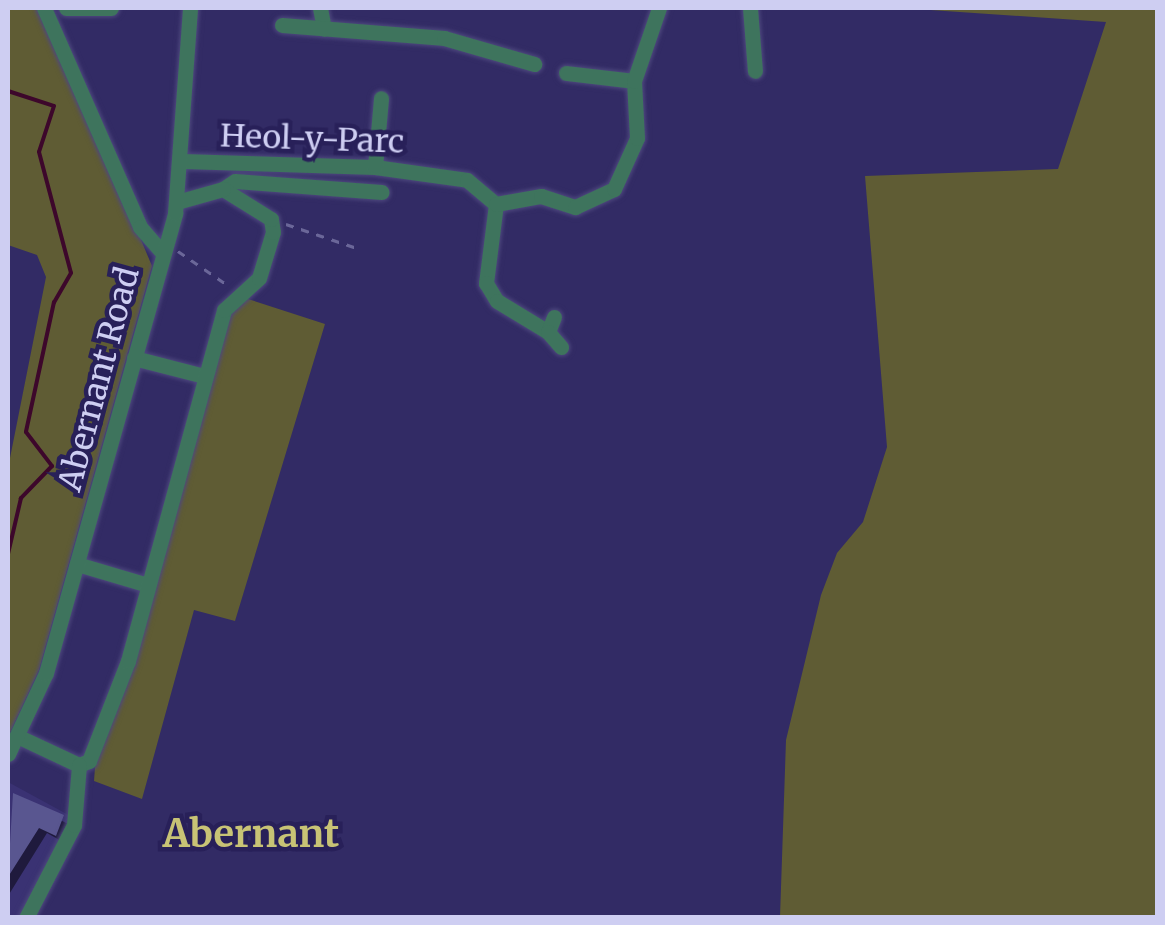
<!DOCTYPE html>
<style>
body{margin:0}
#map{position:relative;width:1165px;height:925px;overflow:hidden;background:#322b65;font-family:Merriweather,serif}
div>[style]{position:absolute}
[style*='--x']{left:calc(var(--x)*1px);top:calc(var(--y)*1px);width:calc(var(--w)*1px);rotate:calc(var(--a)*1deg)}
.built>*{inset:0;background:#3a3273}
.green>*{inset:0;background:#5f5c34}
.shadow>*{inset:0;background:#0007}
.stream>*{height:4px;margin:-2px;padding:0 2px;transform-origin:2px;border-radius:2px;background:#3d072b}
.building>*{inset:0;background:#595690}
.path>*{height:2.5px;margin-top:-1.25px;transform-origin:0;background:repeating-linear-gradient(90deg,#6b6799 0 8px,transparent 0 16px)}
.roads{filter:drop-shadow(0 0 2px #4e487e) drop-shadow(0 0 2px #4e487e)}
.minor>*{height:15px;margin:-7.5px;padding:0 7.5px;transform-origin:7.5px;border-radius:7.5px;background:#3e745d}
span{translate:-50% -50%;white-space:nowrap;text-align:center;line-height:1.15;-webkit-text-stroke:9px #282059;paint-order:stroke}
.street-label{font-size:32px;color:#cecef2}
.quarter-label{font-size:38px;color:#c8c375;font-weight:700}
.frame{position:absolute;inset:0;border:10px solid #cecef2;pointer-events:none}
</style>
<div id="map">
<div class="built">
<div style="clip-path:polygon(8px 782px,74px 818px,22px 917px,8px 917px)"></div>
</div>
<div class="green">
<div style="clip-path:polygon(8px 8px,38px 8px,58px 42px,152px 266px,39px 670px,8px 737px,8px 468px,46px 277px,37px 255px,8px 245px)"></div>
<div style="clip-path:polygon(901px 8px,1157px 8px,1157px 917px,780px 917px,786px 740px,821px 595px,837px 553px,863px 522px,887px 447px,865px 176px,1058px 169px,1106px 22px)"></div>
<div style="clip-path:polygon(248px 299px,325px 324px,235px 621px,194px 610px,142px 799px,94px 781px,95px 767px,227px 312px)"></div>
</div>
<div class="shadow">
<div style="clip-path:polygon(14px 796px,70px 825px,63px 842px,47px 833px,8px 896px)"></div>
</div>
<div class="stream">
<div style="--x:8;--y:91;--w:48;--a:18.1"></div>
<div style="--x:54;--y:106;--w:48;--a:108.1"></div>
<div style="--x:39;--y:152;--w:125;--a:75.2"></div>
<div style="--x:71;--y:273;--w:34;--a:120"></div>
<div style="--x:54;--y:302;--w:133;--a:102.2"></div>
<div style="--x:26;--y:432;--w:43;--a:52.6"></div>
<div style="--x:52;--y:466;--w:45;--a:134.1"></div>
<div style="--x:21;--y:498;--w:57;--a:103.1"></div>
</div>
<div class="building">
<div style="clip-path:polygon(13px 793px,64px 815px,56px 836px,39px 828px,8px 877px)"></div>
</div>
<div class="path">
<div style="--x:286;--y:224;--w:78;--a:18.7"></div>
<div style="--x:178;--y:251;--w:62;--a:34.5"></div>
</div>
<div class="roads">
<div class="minor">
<div style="--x:44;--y:8;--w:239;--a:66.3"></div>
<div style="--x:140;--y:227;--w:35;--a:49"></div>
<div style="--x:66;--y:8;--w:45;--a:0"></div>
<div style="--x:320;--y:8;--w:21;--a:79"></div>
<div style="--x:750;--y:8;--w:63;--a:85.5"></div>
<div style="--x:282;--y:25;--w:163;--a:4.6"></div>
<div style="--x:444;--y:38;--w:94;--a:16.1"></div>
<div style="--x:566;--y:73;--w:68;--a:6.7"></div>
<div style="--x:183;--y:161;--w:192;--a:1.8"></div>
<div style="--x:375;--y:167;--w:93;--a:8"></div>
<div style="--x:467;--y:180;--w:38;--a:40"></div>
<div style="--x:496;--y:204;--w:80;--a:97.2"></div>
<div style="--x:486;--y:283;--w:21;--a:59"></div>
<div style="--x:497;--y:301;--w:60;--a:31.3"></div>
<div style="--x:375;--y:167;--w:69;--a:-85"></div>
<div style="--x:223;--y:189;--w:14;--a:-34"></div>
<div style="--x:235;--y:181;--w:147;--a:4.3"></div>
<div style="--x:496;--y:204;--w:46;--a:-10.1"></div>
<div style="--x:541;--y:196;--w:36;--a:18"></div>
<div style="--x:575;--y:207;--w:43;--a:-24.8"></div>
<div style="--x:614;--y:189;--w:56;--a:-65.7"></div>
<div style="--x:637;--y:138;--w:57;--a:-93"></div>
<div style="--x:634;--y:81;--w:77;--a:-71.1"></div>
<div style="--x:554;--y:317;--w:16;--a:112"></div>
<div style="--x:548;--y:332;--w:20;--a:49"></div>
<div style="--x:134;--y:358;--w:72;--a:14.4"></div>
<div style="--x:77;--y:564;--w:74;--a:16.5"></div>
<div style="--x:17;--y:736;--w:68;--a:25.1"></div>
<div style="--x:79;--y:765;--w:11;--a:-22"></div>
<div style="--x:89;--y:761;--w:107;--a:-68.7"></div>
<div style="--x:128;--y:661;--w:364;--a:-74.7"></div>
<div style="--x:224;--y:310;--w:47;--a:-42.4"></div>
<div style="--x:259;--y:278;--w:48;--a:-73.1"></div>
<div style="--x:273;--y:232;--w:13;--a:-99"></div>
<div style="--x:271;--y:219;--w:57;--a:-148"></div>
<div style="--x:223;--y:189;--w:48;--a:164.2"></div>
<div style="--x:8;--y:754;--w:89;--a:-64.9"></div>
<div style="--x:46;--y:673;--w:478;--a:-74.3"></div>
<div style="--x:175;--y:213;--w:206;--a:-85.8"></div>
<div style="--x:26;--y:918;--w:105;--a:-62.7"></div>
<div style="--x:74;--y:825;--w:60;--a:-85.2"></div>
</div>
</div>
<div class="street-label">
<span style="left:312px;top:139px;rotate:2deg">Heol-y-Parc</span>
<span style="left:99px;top:379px;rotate:-75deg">Abernant Road</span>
</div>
<div class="quarter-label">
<span style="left:251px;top:834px">Abernant</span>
</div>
<div class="frame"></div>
</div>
